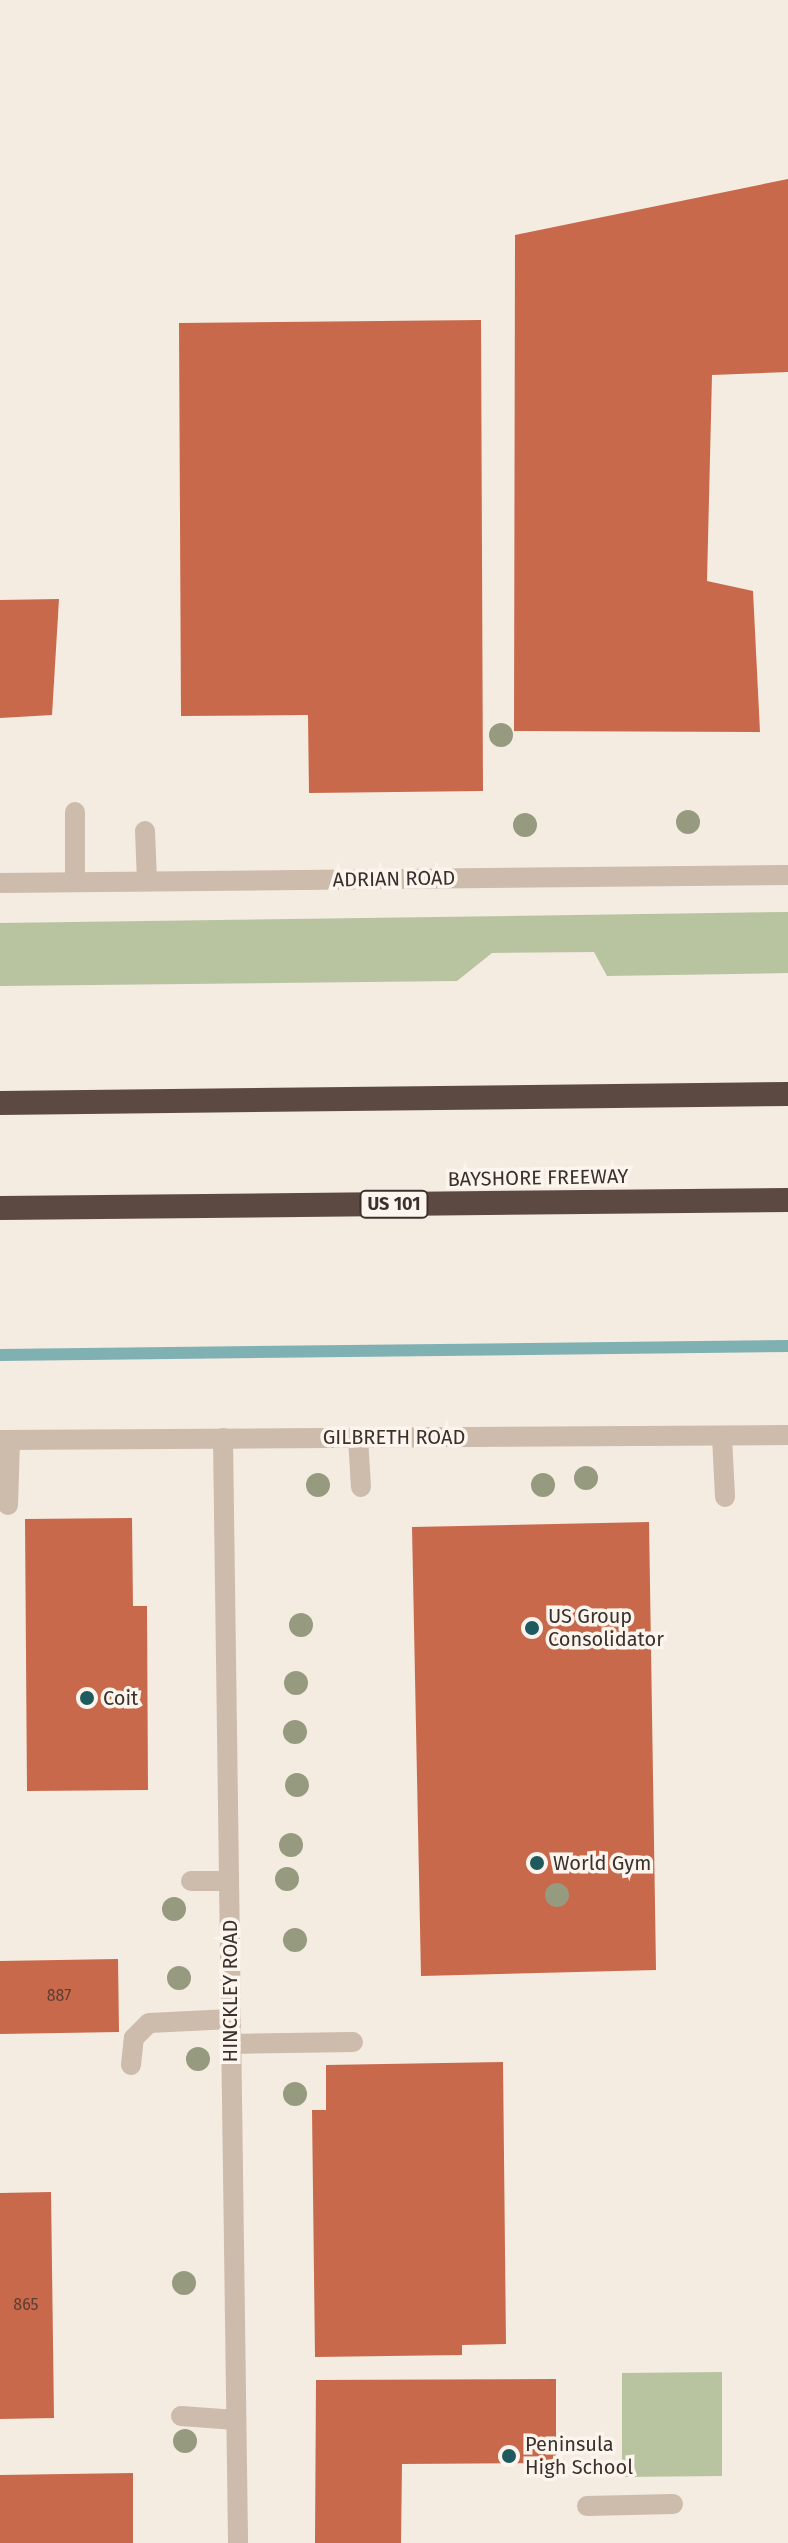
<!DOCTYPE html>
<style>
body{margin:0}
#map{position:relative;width:788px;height:2543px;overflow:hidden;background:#f4ebe1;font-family:"Fira Sans",sans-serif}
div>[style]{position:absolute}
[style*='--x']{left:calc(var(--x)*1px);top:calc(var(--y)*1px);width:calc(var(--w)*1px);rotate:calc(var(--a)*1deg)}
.green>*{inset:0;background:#b8c4a0}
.stream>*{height:12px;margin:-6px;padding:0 6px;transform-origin:6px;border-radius:6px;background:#7fb0b2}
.building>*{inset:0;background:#c8694b}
.lane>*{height:20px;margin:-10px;padding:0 10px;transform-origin:10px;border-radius:10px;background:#cdbbac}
.street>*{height:20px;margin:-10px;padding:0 10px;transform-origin:10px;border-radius:10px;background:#cdbbac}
.highway>*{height:24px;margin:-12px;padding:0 12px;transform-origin:12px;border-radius:12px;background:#5c4a42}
.trees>*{width:24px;height:24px;margin:-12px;border-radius:50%;background:#969b7f}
.dots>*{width:22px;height:22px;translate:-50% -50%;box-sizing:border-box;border:4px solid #fbf5ee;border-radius:50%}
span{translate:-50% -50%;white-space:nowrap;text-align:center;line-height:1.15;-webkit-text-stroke:7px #fbf5ee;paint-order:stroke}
.number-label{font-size:16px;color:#5e3e33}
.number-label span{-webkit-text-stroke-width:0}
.shield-label span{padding:2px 6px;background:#fbf5ee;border:2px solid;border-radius:6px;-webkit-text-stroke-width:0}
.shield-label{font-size:18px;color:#3b302b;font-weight:700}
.street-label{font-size:20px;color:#3b302b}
.poi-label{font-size:20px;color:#3b302b}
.left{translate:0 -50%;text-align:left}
</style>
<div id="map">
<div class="green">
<div style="clip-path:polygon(788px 912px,788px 973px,607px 976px,594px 952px,492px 953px,457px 981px,0 986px,0 923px)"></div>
<div style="clip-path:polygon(722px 2372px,722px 2476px,622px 2477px,622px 2373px)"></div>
</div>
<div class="stream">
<div style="--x:0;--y:1355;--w:788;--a:-0.65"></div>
</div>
<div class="building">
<div style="clip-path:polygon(788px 179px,788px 372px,712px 375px,707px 581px,753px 591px,760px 732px,514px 731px,515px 235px)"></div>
<div style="clip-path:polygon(481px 320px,483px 791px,309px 793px,308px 715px,181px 716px,179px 323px)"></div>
<div style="clip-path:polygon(59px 599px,52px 715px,0 718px,0 600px)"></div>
<div style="clip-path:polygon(132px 1518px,133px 1606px,147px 1606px,148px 1790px,27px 1791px,25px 1519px)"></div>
<div style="clip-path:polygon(649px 1522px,656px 1970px,421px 1976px,412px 1527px)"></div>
<div style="clip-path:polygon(118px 1959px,119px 2032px,0 2034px,0 1961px)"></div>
<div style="clip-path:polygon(503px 2062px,506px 2344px,462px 2345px,462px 2355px,315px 2357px,312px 2110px,326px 2110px,326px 2065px)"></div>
<div style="clip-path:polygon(51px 2192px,54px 2418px,0 2419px,0 2193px)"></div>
<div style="clip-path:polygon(556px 2379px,556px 2463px,402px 2464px,401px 2543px,315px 2543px,316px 2380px)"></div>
<div style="clip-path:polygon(133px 2473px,133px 2543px,0 2543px,0 2475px)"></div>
</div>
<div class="lane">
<div style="--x:75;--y:812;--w:70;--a:90"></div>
<div style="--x:145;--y:831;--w:50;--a:87.7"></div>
<div style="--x:358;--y:1437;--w:50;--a:86.6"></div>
<div style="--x:722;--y:1437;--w:60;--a:87.1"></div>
<div style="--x:8;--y:1505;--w:65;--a:-88.2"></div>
<div style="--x:191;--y:1881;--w:38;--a:0"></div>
<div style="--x:230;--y:2044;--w:123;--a:-0.9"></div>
<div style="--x:131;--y:2065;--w:27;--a:-84"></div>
<div style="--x:134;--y:2038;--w:21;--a:-45"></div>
<div style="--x:149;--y:2023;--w:82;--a:-2.8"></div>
<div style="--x:181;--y:2416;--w:55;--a:4.2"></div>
<div style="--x:587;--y:2506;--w:86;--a:-1.3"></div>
</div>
<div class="street">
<div style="--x:0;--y:883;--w:788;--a:-0.58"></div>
<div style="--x:223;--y:1438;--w:1105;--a:89.22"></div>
<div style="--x:0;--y:1440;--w:788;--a:-0.36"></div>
</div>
<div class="highway">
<div style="--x:0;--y:1103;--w:788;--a:-0.65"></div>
<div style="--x:0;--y:1208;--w:788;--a:-0.58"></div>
</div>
<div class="trees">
<div style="left:501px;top:735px"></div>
<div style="left:688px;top:822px"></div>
<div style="left:525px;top:825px"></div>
<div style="left:586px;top:1478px"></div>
<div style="left:318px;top:1485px"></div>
<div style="left:543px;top:1485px"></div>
<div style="left:301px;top:1625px"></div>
<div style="left:296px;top:1683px"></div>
<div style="left:295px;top:1732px"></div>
<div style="left:297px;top:1785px"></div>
<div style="left:291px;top:1845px"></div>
<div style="left:287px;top:1879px"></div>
<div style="left:557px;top:1895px"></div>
<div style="left:174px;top:1909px"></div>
<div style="left:295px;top:1940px"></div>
<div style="left:179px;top:1978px"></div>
<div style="left:198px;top:2059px"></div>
<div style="left:295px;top:2094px"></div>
<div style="left:184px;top:2283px"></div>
<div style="left:185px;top:2441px"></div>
</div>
<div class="dots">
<div style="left:532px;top:1628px;background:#1f5a5e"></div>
<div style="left:87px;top:1698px;background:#1f5a5e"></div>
<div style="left:537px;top:1863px;background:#1f5a5e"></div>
<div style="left:509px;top:2456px;background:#1f5a5e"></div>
</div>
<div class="number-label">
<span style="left:59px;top:1996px">887</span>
<span style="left:26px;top:2305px">865</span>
</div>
<div class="shield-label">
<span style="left:394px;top:1204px">US 101</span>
</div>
<div class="street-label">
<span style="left:394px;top:879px;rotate:-1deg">ADRIAN ROAD</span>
<span style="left:538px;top:1178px;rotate:-1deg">BAYSHORE FREEWAY</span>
<span style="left:394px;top:1437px">GILBRETH ROAD</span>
<span style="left:230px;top:1991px;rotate:-90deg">HINCKLEY ROAD</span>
</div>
<div class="poi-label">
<span class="left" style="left:548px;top:1628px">US Group<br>Consolidator</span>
<span class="left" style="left:103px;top:1698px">Coit</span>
<span class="left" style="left:553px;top:1863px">World Gym</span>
<span class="left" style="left:525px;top:2456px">Peninsula<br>High School</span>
</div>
</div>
